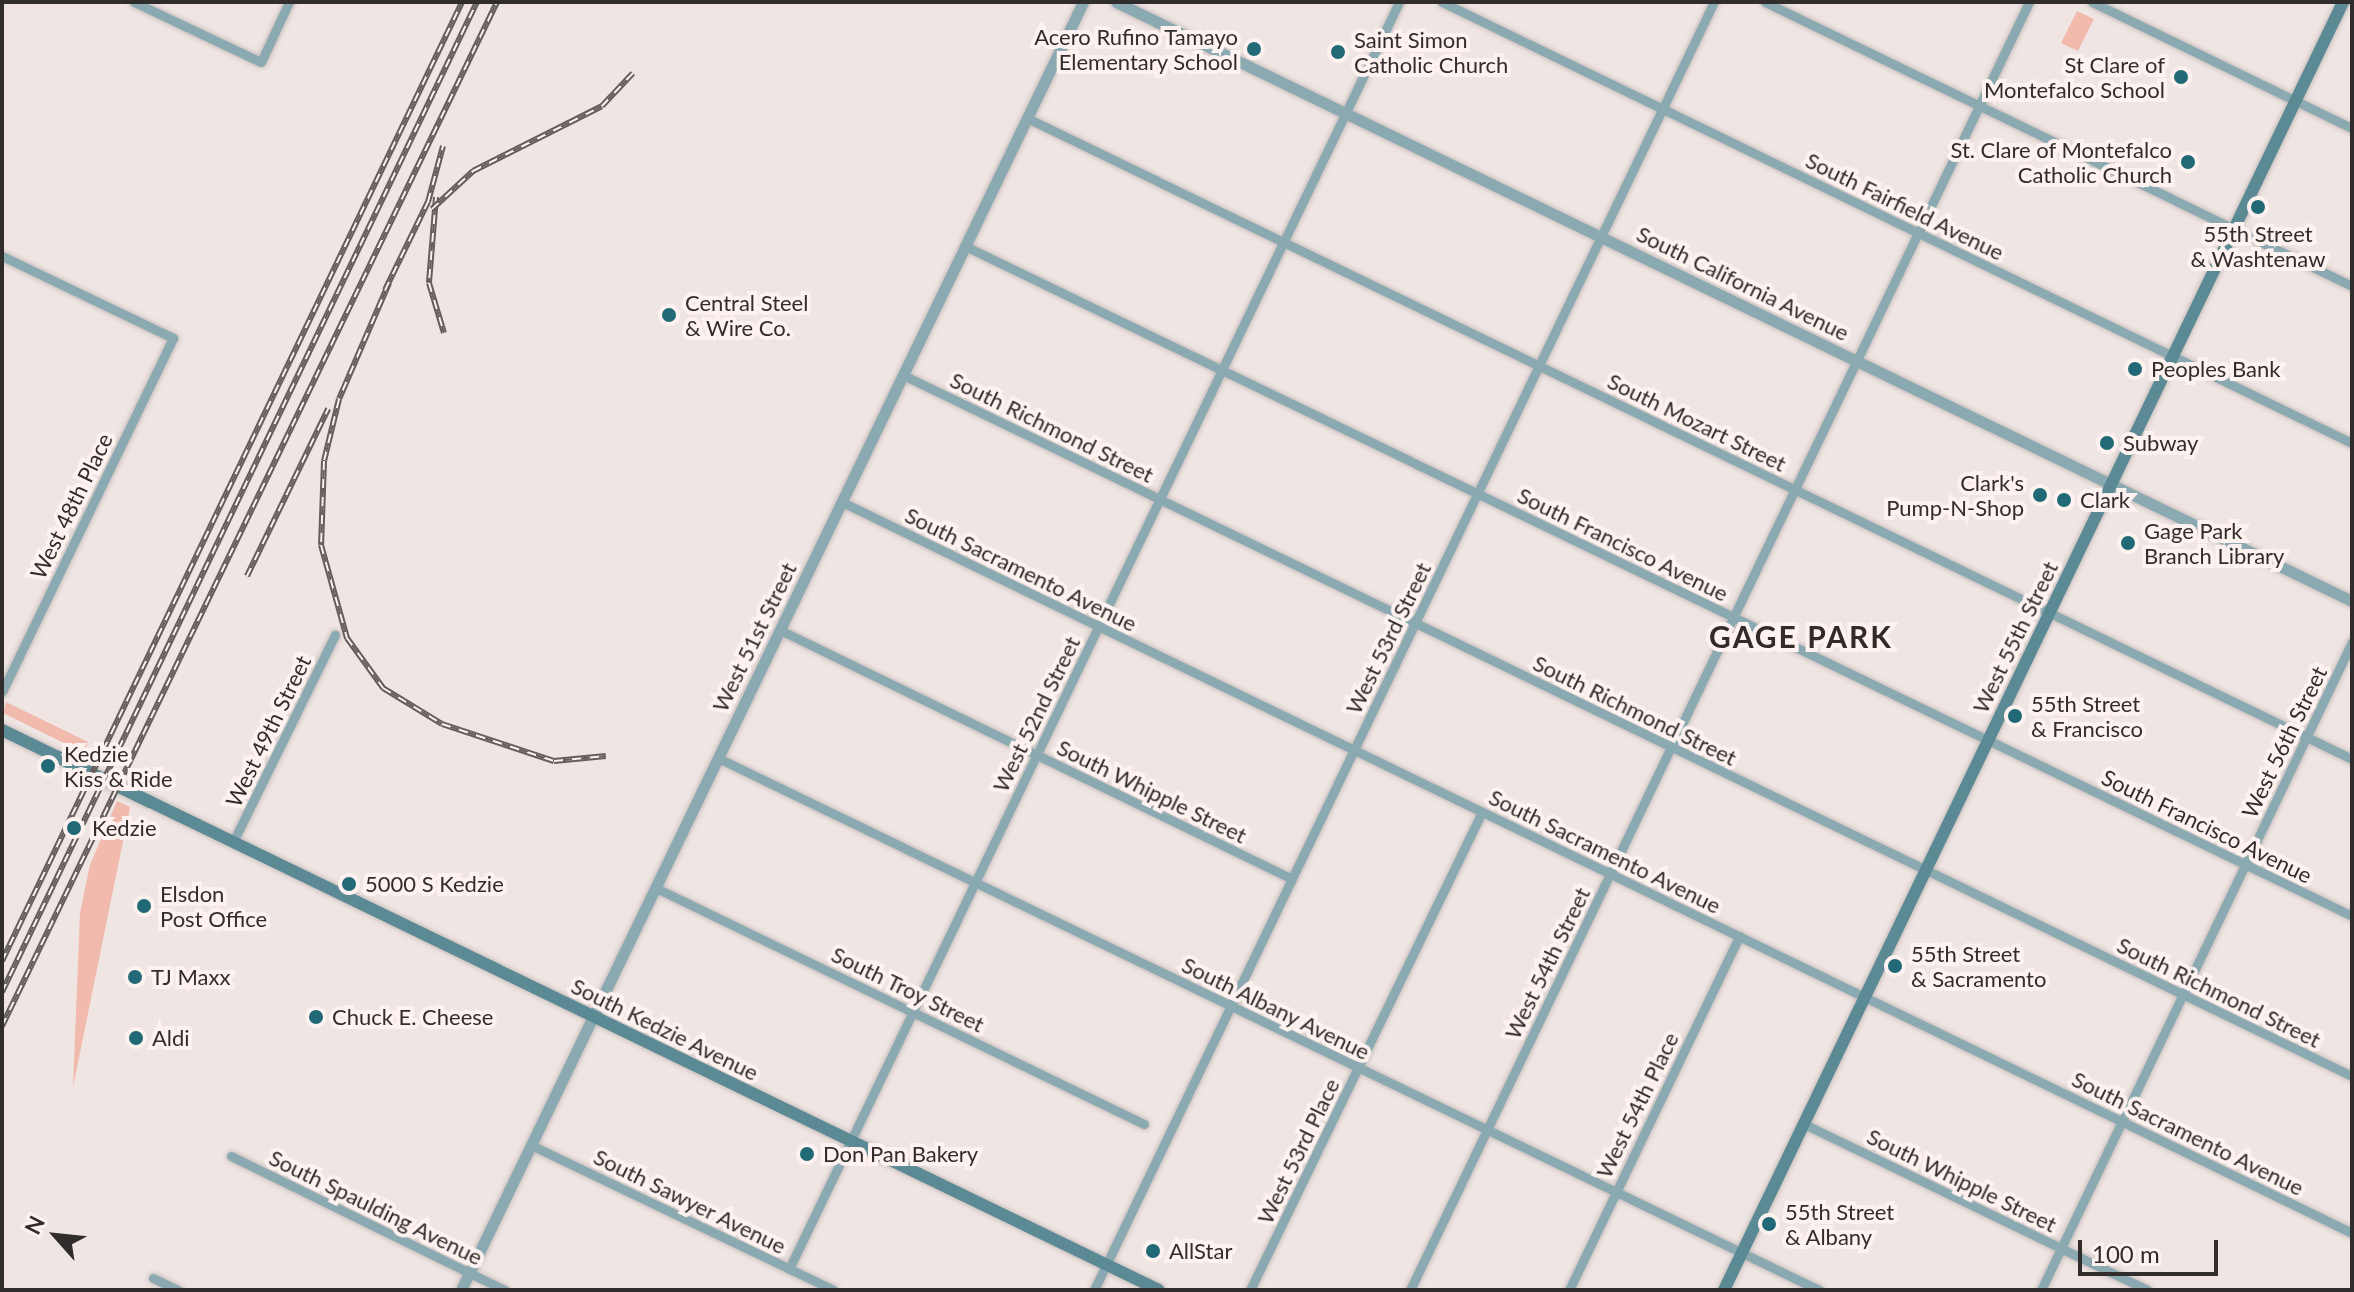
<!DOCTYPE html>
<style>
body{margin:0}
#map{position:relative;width:2354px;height:1292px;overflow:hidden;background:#efe5e3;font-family:Lato,sans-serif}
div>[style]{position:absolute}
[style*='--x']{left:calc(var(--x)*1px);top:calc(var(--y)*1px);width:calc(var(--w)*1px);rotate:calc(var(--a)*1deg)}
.green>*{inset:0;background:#f1baad}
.roads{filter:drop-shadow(0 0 2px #c9c0be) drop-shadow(0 0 2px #c9c0be)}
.minor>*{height:9px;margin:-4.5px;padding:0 4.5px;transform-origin:4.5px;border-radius:4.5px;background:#8aa9b0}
.tertiary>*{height:11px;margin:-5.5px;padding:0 5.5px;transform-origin:5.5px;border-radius:5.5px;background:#8aa9b0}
.secondary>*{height:12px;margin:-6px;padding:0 6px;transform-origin:6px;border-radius:6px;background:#5b8a94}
.rail>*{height:6px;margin-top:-3px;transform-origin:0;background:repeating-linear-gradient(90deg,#fdf2f0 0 9px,#635d5c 0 18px);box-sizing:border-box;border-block:2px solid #635d5c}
.dots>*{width:22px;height:22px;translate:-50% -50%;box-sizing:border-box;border:4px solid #fdf2f0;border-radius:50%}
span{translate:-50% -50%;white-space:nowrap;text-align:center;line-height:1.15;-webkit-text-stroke:8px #fdf2f0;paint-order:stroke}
.poi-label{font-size:22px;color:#312d2c}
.right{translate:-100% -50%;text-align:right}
.left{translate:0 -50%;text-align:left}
.street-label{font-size:22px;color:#312d2c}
.district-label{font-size:30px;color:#332b29;font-weight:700;letter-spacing:2px}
.frame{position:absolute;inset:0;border:4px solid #312d2c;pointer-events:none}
.north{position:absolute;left:16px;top:1196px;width:80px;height:80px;-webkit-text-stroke:6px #fdf2f0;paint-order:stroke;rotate:297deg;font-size:22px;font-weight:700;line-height:32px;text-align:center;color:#312d2c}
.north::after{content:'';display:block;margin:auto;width:28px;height:36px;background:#312d2c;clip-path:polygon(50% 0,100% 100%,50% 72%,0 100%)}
.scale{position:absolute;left:2078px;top:1240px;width:140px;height:36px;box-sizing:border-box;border:4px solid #312d2c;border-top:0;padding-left:10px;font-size:24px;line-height:28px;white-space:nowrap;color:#312d2c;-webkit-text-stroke:6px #fdf2f0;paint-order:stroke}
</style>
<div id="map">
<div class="green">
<div style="clip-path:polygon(2077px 11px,2094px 19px,2078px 51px,2061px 43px)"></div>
<div style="clip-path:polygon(6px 702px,88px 742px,84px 753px,3px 713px)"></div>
<div style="clip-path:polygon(117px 801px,130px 807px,73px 1087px,80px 913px,90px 865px)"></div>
</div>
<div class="roads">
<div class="minor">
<div style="--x:134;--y:2;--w:140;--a:25.3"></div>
<div style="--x:261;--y:62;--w:66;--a:-65"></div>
<div style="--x:1442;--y:2;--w:1011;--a:25.86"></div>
<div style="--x:1765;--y:2;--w:652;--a:25.82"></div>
<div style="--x:2092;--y:2;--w:289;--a:25.9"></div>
<div style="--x:1027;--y:118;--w:1472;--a:25.82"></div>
<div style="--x:965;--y:246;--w:1540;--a:25.78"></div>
<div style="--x:2;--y:256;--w:190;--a:25.6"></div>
<div style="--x:173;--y:338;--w:392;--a:115.8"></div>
<div style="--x:903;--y:375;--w:1610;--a:25.82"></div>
<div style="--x:842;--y:502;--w:1678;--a:25.83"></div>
<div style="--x:780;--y:630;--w:569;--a:25.93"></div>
<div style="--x:718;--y:758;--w:1223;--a:25.79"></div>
<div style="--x:233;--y:842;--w:231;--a:-63.8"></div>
<div style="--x:656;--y:888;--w:542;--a:25.81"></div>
<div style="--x:1804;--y:1124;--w:381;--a:25.8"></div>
<div style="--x:531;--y:1145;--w:335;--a:25.6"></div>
<div style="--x:231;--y:1156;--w:305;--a:26.1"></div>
<div style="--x:789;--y:1269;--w:1406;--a:-64.29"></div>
<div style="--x:153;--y:1278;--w:28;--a:26"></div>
<div style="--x:1094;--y:1290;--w:1429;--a:-64.3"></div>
<div style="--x:1250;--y:1290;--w:531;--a:-64.11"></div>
<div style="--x:1410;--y:1290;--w:1429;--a:-64.33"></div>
<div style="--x:1569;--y:1290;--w:393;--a:-64.3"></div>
<div style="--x:2041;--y:1290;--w:719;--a:-64.36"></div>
</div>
<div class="tertiary">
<div style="--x:1116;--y:2;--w:1373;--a:25.86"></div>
<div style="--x:461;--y:1290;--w:1430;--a:-64.22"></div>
</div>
<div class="secondary">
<div style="--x:2;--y:730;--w:1285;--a:25.83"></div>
<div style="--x:58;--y:757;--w:102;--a:26.1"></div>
<div style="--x:1724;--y:1290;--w:1429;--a:-64.33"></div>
</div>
</div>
<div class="rail">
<div style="--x:436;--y:197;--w:86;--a:94.7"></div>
<div style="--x:429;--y:283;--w:52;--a:73.3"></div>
<div style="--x:432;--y:209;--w:56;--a:-42.8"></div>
<div style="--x:473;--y:171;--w:144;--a:-26.7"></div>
<div style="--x:602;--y:106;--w:45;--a:-46.8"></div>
<div style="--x:389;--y:283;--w:126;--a:113.3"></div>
<div style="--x:339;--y:399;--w:64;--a:103.6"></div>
<div style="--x:324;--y:461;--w:84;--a:92"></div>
<div style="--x:321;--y:545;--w:97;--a:74.4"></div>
<div style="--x:347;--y:638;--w:62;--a:54.2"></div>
<div style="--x:383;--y:688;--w:69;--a:31.4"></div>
<div style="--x:442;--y:724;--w:118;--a:18.3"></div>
<div style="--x:554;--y:761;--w:52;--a:-5.5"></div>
<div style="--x:385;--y:290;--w:98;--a:-64"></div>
<div style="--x:428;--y:202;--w:58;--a:-75"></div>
<div style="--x:247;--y:576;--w:186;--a:-64.1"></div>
<div style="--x:2;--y:961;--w:1064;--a:-64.37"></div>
<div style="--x:2;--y:992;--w:1098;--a:-64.37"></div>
<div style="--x:2;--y:1026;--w:1137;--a:-64.2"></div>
</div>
<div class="dots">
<div style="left:1254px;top:49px;background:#226977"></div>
<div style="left:1338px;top:52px;background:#226977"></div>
<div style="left:2181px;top:77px;background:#226977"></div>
<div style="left:2188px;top:162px;background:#226977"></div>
<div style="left:2258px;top:207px;background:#226977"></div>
<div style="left:669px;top:315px;background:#226977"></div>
<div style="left:2135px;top:369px;background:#226977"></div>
<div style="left:2107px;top:443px;background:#226977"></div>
<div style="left:2040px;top:495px;background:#226977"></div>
<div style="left:2064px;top:500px;background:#226977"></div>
<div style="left:2128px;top:543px;background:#226977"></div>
<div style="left:2015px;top:716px;background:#226977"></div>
<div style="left:48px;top:766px;background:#226977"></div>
<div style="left:74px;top:828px;background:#226977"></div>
<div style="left:349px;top:884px;background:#226977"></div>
<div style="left:144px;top:906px;background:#226977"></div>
<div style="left:1895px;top:966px;background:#226977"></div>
<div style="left:135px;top:977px;background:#226977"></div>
<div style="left:316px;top:1017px;background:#226977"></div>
<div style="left:136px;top:1038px;background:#226977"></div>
<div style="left:807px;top:1154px;background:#226977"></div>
<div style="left:1769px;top:1224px;background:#226977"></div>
<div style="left:1153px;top:1251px;background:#226977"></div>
</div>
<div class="poi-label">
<span class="right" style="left:1238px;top:49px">Acero Rufino Tamayo<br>Elementary School</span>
<span class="left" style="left:1354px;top:52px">Saint Simon<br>Catholic Church</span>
<span class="right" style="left:2165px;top:77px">St Clare of<br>Montefalco School</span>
<span class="right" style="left:2172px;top:162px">St. Clare of Montefalco<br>Catholic Church</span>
<span style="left:2258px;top:246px">55th Street<br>&amp; Washtenaw</span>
<span class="left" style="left:685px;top:315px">Central Steel<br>&amp; Wire Co.</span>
<span class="left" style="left:2151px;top:369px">Peoples Bank</span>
<span class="left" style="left:2123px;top:443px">Subway</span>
<span class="right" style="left:2024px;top:495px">Clark's<br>Pump-N-Shop</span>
<span class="left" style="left:2080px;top:500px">Clark</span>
<span class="left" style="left:2144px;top:543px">Gage Park<br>Branch Library</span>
<span class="left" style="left:2031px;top:716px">55th Street<br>&amp; Francisco</span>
<span class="left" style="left:64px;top:766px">Kedzie<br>Kiss &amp; Ride</span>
<span class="left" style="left:92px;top:828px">Kedzie</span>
<span class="left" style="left:365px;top:884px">5000 S Kedzie</span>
<span class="left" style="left:160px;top:906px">Elsdon<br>Post Office</span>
<span class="left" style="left:1911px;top:966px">55th Street<br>&amp; Sacramento</span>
<span class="left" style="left:151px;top:977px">TJ Maxx</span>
<span class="left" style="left:332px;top:1017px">Chuck E. Cheese</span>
<span class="left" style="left:152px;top:1038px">Aldi</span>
<span class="left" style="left:823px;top:1154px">Don Pan Bakery</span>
<span class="left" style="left:1785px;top:1224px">55th Street<br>&amp; Albany</span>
<span class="left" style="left:1169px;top:1251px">AllStar</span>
</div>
<div class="street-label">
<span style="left:1905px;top:206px;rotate:26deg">South Fairfield Avenue</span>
<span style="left:1743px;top:283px;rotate:26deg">South California Avenue</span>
<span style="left:1697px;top:422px;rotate:26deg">South Mozart Street</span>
<span style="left:1052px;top:427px;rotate:26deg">South Richmond Street</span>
<span style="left:71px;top:506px;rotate:-64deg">West 48th Place</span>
<span style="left:1623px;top:544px;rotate:26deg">South Francisco Avenue</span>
<span style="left:1021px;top:569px;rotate:26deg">South Sacramento Avenue</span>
<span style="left:754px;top:637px;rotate:-64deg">West 51st Street</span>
<span style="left:2015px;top:637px;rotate:-64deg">West 55th Street</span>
<span style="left:1388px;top:638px;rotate:-64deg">West 53rd Street</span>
<span style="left:1635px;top:710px;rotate:26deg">South Richmond Street</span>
<span style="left:1036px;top:714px;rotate:-64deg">West 52nd Street</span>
<span style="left:268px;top:731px;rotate:-64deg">West 49th Street</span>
<span style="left:2284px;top:742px;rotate:-64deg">West 56th Street</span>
<span style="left:1152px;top:791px;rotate:26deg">South Whipple Street</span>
<span style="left:2207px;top:826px;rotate:26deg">South Francisco Avenue</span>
<span style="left:1605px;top:851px;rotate:26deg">South Sacramento Avenue</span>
<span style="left:1547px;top:963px;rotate:-64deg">West 54th Street</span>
<span style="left:908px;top:989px;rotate:26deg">South Troy Street</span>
<span style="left:2219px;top:992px;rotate:26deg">South Richmond Street</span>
<span style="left:1276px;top:1008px;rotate:26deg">South Albany Avenue</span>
<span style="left:665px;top:1029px;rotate:26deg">South Kedzie Avenue</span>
<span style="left:1637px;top:1105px;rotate:-64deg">West 54th Place</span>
<span style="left:2188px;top:1133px;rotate:26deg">South Sacramento Avenue</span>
<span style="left:1298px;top:1151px;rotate:-64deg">West 53rd Place</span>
<span style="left:1962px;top:1180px;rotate:26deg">South Whipple Street</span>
<span style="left:690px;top:1201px;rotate:26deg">South Sawyer Avenue</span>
<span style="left:376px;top:1207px;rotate:26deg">South Spaulding Avenue</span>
</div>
<div class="district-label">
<span style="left:1801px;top:636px">GAGE PARK</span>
</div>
<div class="frame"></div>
<div class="north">N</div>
<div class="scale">100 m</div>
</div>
